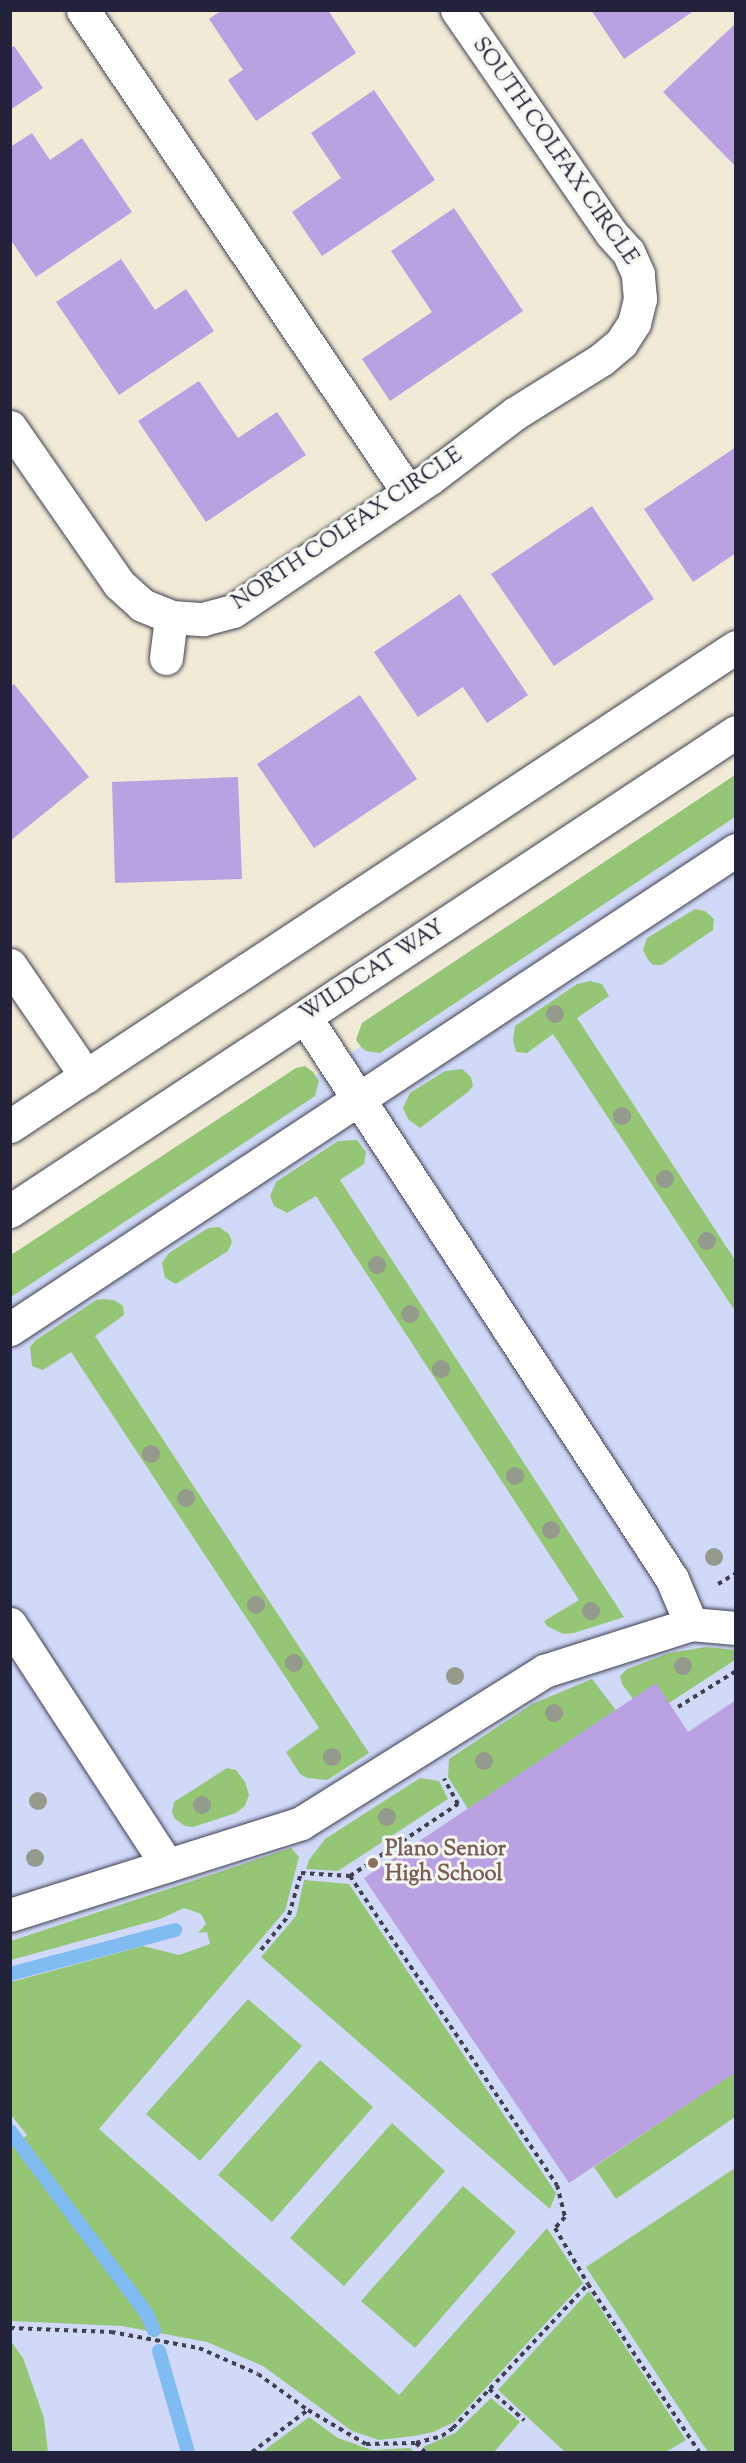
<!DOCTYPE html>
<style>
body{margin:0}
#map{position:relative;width:746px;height:2463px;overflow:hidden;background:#f1ead6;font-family:"Sorts Mill Goudy",serif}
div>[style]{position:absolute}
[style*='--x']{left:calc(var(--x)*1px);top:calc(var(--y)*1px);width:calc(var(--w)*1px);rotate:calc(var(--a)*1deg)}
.built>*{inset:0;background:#d1d9f9}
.green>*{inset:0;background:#95c676}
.stream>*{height:14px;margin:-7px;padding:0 7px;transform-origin:7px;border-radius:7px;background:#80bbf2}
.building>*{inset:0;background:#baa2e2}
.path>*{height:4px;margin-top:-2px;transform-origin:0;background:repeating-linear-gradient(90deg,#414052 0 4.5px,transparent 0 9px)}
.roads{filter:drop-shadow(0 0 2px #414052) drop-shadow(0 0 2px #414052)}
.minor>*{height:33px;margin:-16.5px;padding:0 16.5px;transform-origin:16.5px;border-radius:16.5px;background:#fff}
.trees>*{width:18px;height:18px;margin:-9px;border-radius:50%;background:#959b8c}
.dots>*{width:16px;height:16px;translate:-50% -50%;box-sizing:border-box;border:3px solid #f6f6f2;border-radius:50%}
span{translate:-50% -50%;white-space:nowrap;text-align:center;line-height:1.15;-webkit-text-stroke:6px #f6f6f2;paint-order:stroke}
.street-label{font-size:22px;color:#22223b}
.education-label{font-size:22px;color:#785e54;font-weight:700}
.left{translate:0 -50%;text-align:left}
.frame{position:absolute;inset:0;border:12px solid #22223b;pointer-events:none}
</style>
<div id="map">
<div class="built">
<div style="clip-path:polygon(735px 803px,735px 2452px,11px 2452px,11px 1274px)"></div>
</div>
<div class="green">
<div style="clip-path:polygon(735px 775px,735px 817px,380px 1053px,366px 1051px,361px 1047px,356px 1040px,362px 1023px)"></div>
<div style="clip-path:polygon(695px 909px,705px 911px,714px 919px,713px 930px,662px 965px,653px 965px,648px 960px,643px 950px,647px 938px)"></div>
<div style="clip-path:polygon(590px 981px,602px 984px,609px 996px,577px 1018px,735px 1260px,735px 1311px,553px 1034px,527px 1053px,516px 1052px,513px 1040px,515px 1026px,577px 984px)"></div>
<div style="clip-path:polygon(305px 1066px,313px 1072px,319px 1081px,315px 1096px,11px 1297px,11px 1255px,296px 1068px)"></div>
<div style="clip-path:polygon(462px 1069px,471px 1077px,473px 1086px,468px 1092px,420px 1128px,408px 1119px,403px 1108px,410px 1093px,445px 1071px)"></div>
<div style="clip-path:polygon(357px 1140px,366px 1152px,364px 1164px,340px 1180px,624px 1617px,574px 1633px,563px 1634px,547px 1626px,544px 1621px,579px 1600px,316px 1196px,287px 1213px,274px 1206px,270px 1196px,276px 1182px,338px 1141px)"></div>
<div style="clip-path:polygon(219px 1227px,229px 1234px,232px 1242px,228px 1251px,176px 1284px,165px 1278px,162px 1263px,169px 1253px,208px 1228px)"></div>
<div style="clip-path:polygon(103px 1299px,114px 1300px,123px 1306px,124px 1315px,95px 1336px,369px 1753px,327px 1780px,307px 1778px,300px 1774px,286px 1752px,319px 1728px,71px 1352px,43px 1370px,32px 1366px,30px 1347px,36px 1340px,96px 1300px)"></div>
<div style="clip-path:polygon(706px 1647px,735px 1650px,735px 1660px,669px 1703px,633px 1699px,622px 1684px,620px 1676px,627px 1669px,669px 1653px)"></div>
<div style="clip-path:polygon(592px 1679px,616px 1710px,468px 1809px,448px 1777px,449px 1759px,532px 1704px)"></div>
<div style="clip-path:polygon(227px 1768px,236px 1770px,245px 1782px,249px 1795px,245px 1806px,236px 1813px,193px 1827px,185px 1826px,175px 1819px,172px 1812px,174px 1802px)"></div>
<div style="clip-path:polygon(420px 1778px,439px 1781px,448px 1799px,338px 1871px,306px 1869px,309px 1860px,325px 1839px)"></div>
<div style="clip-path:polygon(291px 1848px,299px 1857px,285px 1911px,99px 2129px,399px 2395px,547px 2228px,583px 2283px,454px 2422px,433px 2432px,415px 2436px,379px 2440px,352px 2431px,263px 2366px,207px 2342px,122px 2326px,11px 2321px,11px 2143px,14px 2146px,27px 2135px,11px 2115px,11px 1982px,143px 1946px,179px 1955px,210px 1944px,207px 1932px,198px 1933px,206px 1924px,201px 1914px,184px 1908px,160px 1919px,11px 1960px,11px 1941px)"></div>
<div style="clip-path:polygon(304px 1880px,349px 1884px,556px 2193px,550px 2209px,261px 1957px,296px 1916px)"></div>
<div style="clip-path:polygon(248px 1999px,302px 2046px,200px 2161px,146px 2114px)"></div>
<div style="clip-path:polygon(320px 2060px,373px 2107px,272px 2222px,218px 2175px)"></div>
<div style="clip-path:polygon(735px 2072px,735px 2117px,616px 2199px,594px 2167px)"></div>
<div style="clip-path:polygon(392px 2123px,445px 2171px,344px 2286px,290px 2238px)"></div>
<div style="clip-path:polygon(735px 2168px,735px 2452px,708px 2452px,586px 2267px)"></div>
<div style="clip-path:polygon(463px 2186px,516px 2232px,415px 2348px,361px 2301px)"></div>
<div style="clip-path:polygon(589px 2291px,686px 2440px,666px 2452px,565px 2452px,498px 2390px)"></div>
<div style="clip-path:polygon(10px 2340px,23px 2358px,44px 2418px,48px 2452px,11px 2452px)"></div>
<div style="clip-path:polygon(491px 2398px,520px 2422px,494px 2452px,429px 2452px,423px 2447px,455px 2433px)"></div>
<div style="clip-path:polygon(309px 2417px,338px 2438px,372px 2450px,410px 2448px,414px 2452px,262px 2452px)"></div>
</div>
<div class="stream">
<div style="--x:10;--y:1974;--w:171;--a:-14.9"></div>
<div style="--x:10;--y:2131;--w:227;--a:53.2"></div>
<div style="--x:146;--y:2313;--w:19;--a:65"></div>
<div style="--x:159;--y:2351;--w:105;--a:74"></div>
</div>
<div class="building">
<div style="clip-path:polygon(222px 10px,328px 10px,356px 53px,256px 121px,228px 80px,243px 70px,209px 19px)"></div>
<div style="clip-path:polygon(591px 10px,695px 10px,624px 59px)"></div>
<div style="clip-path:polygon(736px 23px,736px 167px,663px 92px)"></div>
<div style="clip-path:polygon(14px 46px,43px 88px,10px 110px,10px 49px)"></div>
<div style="clip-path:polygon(374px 90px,435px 180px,322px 256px,292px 212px,341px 178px,311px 133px)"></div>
<div style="clip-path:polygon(32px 133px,50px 160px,82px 138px,132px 212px,36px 277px,10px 239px,10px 147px)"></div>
<div style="clip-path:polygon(454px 208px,523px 311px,390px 401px,362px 359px,432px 312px,391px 251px)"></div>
<div style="clip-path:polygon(121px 259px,155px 310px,186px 289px,214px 331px,119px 395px,56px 302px)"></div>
<div style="clip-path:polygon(199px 381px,238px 438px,277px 412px,306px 455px,206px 522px,138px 421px)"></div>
<div style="clip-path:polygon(736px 447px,736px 553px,693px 582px,644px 509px)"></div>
<div style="clip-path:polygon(592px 506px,654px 599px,554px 666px,491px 574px)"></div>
<div style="clip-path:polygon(460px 594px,528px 695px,487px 723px,463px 687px,418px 717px,374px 652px)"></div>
<div style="clip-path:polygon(14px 684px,89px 777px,10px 841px,10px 687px)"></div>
<div style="clip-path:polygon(360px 695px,417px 779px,314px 848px,257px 764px)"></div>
<div style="clip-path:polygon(238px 777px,242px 879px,115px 883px,112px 782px)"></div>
<div style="clip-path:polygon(656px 1683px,688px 1732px,736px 1700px,736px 2072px,569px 2183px,364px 1878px)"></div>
</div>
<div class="path">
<div style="--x:718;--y:1584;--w:21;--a:-31"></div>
<div style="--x:678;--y:1707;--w:68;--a:-31.8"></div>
<div style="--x:350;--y:1876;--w:130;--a:-33.7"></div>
<div style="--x:458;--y:1804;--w:29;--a:-119"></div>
<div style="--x:261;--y:1950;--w:45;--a:-51.3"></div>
<div style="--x:289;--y:1915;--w:44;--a:-74.1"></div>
<div style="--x:301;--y:1873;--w:49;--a:3.5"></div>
<div style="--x:350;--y:1876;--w:372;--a:56.2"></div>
<div style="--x:557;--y:2185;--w:33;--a:76"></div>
<div style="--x:565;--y:2217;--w:15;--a:132"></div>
<div style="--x:555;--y:2228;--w:65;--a:59.5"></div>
<div style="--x:588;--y:2284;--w:201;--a:56.5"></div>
<div style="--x:10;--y:2328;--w:101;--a:2.3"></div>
<div style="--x:111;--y:2332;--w:89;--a:10.3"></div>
<div style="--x:199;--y:2348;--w:64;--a:23.8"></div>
<div style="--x:258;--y:2374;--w:62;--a:35.8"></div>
<div style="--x:308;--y:2410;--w:67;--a:30.4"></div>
<div style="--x:366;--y:2444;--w:50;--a:-1.1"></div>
<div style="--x:416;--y:2443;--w:27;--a:-15"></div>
<div style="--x:442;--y:2436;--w:14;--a:-36"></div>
<div style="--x:453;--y:2428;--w:197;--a:-46.8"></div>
<div style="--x:489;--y:2389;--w:47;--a:41.5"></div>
<div style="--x:416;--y:2443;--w:13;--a:45"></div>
<div style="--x:252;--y:2452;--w:70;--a:-36.9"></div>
</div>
<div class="roads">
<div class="minor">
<div style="--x:83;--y:10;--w:581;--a:56.01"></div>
<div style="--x:10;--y:427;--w:191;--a:55.2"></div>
<div style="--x:119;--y:584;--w:31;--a:42"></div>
<div style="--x:142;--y:605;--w:31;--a:22"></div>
<div style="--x:171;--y:617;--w:32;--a:4"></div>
<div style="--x:203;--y:619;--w:31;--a:-15"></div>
<div style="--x:233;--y:611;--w:238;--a:-34"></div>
<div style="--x:430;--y:478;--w:106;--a:-37.3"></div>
<div style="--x:514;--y:414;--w:104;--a:-32"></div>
<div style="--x:602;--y:359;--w:25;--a:-40"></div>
<div style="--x:621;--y:343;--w:24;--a:-57"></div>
<div style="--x:634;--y:323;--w:25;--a:-76"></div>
<div style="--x:640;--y:299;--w:25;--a:-95"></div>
<div style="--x:638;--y:274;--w:24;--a:-114"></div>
<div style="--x:628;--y:252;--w:25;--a:-132"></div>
<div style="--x:611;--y:233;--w:271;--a:-124.6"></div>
<div style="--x:166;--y:658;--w:41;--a:-83"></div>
<div style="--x:10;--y:965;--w:135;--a:55.6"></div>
<div style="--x:305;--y:1017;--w:671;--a:56.85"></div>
<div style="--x:672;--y:1579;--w:49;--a:67.1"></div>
<div style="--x:10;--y:1126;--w:870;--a:-33.42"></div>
<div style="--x:10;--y:1211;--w:870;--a:-33.42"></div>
<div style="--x:10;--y:1329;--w:870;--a:-33.42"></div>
<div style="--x:10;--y:1624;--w:288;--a:56.9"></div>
<div style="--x:10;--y:1915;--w:305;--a:-17.5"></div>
<div style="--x:301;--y:1823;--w:287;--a:-32"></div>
<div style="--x:544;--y:1671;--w:154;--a:-17.7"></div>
<div style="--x:691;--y:1624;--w:45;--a:5.1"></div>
</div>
</div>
<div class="trees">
<div style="left:555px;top:1014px"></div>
<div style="left:622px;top:1116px"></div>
<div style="left:665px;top:1179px"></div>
<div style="left:707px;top:1241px"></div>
<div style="left:377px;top:1265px"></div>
<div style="left:410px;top:1314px"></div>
<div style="left:441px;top:1369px"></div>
<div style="left:151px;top:1454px"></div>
<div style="left:515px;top:1476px"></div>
<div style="left:186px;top:1498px"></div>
<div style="left:551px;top:1530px"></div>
<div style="left:714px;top:1557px"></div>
<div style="left:256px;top:1605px"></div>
<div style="left:591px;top:1611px"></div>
<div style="left:294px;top:1663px"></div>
<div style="left:683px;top:1666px"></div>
<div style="left:455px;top:1676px"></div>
<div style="left:554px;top:1713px"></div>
<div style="left:332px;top:1757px"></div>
<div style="left:484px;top:1761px"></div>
<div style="left:38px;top:1801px"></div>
<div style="left:202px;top:1805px"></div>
<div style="left:387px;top:1817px"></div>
<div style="left:35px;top:1858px"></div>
</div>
<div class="dots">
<div style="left:373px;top:1863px;background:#8d6e63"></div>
</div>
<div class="street-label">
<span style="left:554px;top:152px;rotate:55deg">SOUTH COLFAX CIRCLE</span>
<span style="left:348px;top:530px;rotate:-34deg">NORTH COLFAX CIRCLE</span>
<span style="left:373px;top:972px;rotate:-33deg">WILDCAT WAY</span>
</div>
<div class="education-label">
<span class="left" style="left:385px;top:1863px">Plano Senior<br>High School</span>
</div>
<div class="frame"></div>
</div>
